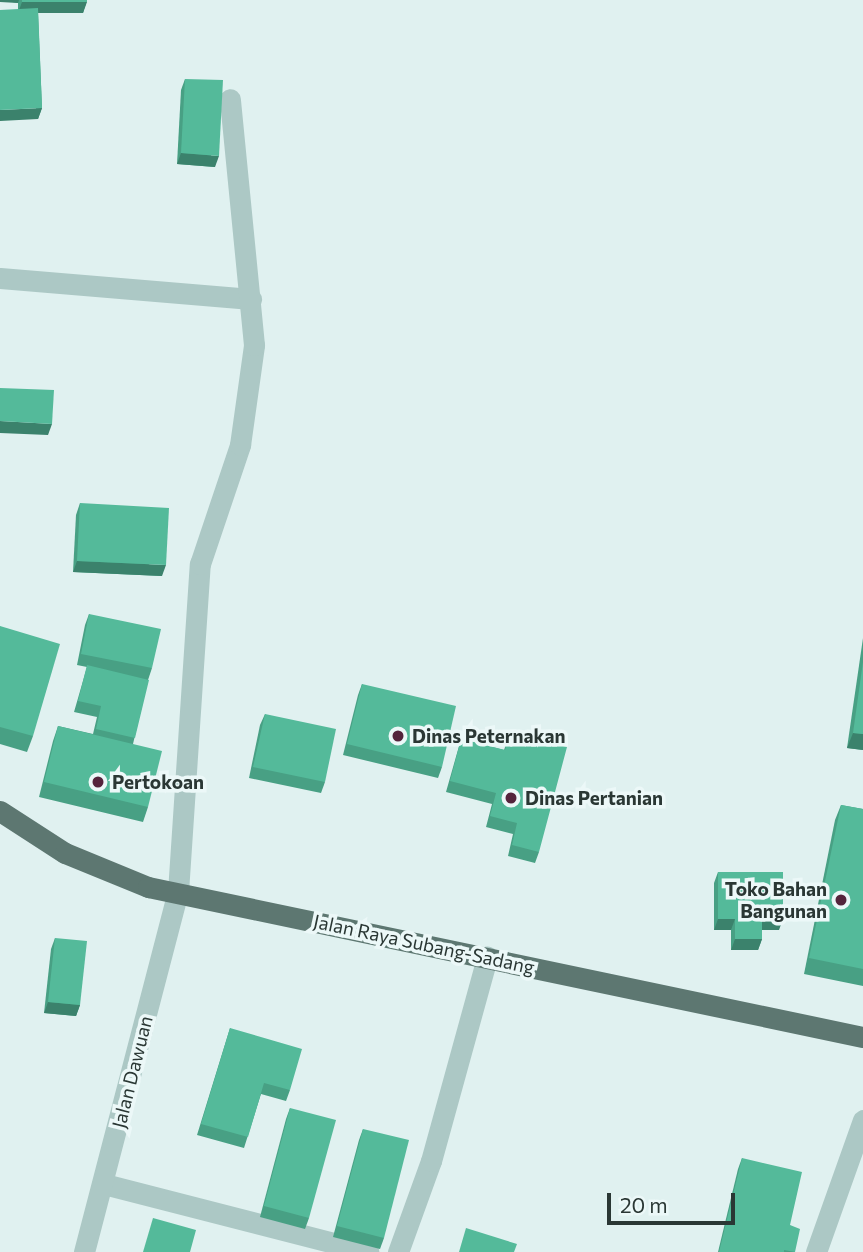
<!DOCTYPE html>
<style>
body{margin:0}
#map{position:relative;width:863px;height:1252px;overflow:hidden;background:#e0f1f0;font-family:Commissioner,sans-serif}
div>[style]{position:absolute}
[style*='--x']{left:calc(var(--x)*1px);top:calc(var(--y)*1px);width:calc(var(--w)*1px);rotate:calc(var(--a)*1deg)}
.street>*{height:21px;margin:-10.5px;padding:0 10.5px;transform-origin:10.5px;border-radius:10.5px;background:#acc8c5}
.primary>*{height:21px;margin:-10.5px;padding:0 10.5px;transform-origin:10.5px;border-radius:10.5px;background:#5d7771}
.wall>*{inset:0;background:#48a084}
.shaded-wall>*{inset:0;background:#3b826c}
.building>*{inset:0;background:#54ba9a}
.dots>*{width:19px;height:19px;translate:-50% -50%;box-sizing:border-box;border:4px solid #ecf8f8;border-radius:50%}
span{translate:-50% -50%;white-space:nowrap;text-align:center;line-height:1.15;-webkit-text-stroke:7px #ecf8f8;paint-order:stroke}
.poi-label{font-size:19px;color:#2a3734;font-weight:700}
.left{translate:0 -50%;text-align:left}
.right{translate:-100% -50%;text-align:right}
.street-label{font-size:19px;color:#2a3734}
.scale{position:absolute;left:607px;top:1193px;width:128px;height:32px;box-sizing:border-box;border:4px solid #2a3734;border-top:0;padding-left:9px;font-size:21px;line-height:24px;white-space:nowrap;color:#2a3734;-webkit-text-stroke:5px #ecf8f8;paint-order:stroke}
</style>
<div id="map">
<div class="street">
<div style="--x:0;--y:278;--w:252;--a:4.8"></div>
<div style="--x:104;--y:1184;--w:273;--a:14.4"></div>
<div style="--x:84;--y:1252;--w:372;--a:-75.4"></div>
<div style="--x:178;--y:892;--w:329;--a:-86.2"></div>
<div style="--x:200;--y:564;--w:126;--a:-71.4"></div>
<div style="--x:240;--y:445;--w:101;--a:-82"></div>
<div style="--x:254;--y:345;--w:247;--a:-95.6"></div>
<div style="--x:398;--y:1252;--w:97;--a:-70.1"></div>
<div style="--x:431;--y:1161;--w:212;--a:-74.6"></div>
<div style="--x:816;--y:1252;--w:140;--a:-70.4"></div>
</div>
<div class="primary">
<div style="--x:0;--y:811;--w:77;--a:32.9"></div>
<div style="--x:65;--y:853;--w:90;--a:22.3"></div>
<div style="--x:148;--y:887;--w:731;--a:11.85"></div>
</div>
<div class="wall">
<div style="clip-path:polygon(0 0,87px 0,83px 13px,38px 13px,42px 108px,38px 119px,18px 9px,18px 3px)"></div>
<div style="clip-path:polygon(185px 79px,215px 167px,177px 164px,181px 90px)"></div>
<div style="clip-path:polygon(80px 503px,162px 576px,73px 572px,76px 515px)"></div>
<div style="clip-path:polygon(89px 614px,152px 668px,148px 680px,133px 744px,148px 807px,143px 822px,39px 797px,53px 741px,58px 726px,93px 734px,97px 717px,74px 712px,87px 667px,77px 665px,85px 625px)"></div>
<div style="clip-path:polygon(0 626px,33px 736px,27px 752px,0 744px)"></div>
<div style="clip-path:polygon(863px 638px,863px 750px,847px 748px)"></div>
<div style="clip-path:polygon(362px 684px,442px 767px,438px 778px,343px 755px,358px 695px)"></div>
<div style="clip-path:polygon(265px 714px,325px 782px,321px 793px,249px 778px,260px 725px)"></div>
<div style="clip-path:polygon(510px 733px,539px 852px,535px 863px,508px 856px,513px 834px,486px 827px,492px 804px,446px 792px,461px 739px,504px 750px)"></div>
<div style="clip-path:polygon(841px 805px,863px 809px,863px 986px,804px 974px,835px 820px)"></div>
<div style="clip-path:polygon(718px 872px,779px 930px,762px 930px,762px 939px,758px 950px,731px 950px,731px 930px,714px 930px,714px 883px)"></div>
<div style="clip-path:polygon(55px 938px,80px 1005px,76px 1016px,44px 1013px,51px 949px)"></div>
<div style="clip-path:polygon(230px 1028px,290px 1090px,286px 1101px,261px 1094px,244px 1148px,197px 1135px)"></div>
<div style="clip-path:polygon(290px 1108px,309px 1218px,305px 1229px,260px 1217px,286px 1119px)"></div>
<div style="clip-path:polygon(363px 1129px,384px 1238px,380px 1249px,333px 1237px,359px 1140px)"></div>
<div style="clip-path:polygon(742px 1158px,790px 1225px,795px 1252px,718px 1252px,738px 1169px)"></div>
</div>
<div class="shaded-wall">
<div style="clip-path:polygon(0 0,19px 0,18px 3px,0 2px)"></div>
<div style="clip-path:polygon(22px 2px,87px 2px,83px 13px,18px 13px)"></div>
<div style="clip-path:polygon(42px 108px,38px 119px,0 121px,0 110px)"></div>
<div style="clip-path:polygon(181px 153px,219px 156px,215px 167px,177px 164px)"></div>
<div style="clip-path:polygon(0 421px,52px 424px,48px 435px,0 433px)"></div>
<div style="clip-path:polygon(77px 561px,166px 565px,162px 576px,73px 572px)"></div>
<div style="clip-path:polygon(853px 733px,863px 734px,863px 750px,847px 748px)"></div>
<div style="clip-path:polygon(718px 919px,735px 919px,731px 930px,714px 930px)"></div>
<div style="clip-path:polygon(762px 919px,783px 919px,779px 930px,758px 930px)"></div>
<div style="clip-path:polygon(735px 939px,762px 939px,758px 950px,731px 950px)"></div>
<div style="clip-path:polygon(48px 1002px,80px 1005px,76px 1016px,44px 1013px)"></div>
</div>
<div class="building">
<div style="clip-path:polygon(22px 0,87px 0,87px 2px,22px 2px)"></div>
<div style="clip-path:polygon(38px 8px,42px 108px,0 110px,0 10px)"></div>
<div style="clip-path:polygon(185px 79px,223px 80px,219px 156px,181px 153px)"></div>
<div style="clip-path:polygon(0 388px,54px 390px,52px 424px,0 421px)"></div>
<div style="clip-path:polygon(80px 503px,169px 508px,166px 565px,77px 561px)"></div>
<div style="clip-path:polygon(89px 614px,161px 629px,152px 668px,81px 654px)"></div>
<div style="clip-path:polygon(0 626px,60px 644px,33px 736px,0 727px)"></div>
<div style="clip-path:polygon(863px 662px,863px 734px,853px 733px)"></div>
<div style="clip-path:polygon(87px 665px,149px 680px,135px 738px,96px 729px,101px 706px,78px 701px)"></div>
<div style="clip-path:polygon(362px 684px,456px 706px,442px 767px,347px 744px)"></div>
<div style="clip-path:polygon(265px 714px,336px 729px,325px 782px,253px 767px)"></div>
<div style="clip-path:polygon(58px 726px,162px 751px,148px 807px,44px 782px)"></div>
<div style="clip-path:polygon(510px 733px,567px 747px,539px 852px,512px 845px,517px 823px,490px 816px,496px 793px,450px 781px,461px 739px,505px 750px)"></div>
<div style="clip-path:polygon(841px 805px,863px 809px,863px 969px,809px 958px)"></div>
<div style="clip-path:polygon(718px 872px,783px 872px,783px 919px,762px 919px,762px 939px,735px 939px,735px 919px,718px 919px)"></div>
<div style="clip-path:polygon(55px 938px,87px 941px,80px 1005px,48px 1002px)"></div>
<div style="clip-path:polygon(230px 1028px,302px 1049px,290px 1090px,264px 1083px,248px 1137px,201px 1124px)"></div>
<div style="clip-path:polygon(290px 1108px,336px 1120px,309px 1218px,264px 1206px)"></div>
<div style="clip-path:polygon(363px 1129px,409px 1140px,384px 1238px,337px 1226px)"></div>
<div style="clip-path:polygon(742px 1158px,802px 1172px,790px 1225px,800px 1229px,795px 1252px,784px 1250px,784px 1252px,719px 1252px)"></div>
<div style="clip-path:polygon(153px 1218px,196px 1230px,190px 1252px,143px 1252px)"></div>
<div style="clip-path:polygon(466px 1228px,517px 1244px,514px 1252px,459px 1252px)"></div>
</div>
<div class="dots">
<div style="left:398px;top:736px;background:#54243c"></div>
<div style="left:98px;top:782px;background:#54243c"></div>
<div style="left:511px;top:798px;background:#54243c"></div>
<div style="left:841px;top:900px;background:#54243c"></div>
</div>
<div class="poi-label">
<span class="left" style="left:412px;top:736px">Dinas Peternakan</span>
<span class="left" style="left:112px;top:782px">Pertokoan</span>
<span class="left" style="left:525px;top:798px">Dinas Pertanian</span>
<span class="right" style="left:827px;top:900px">Toko Bahan<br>Bangunan</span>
</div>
<div class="street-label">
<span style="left:424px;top:944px;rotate:12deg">Jalan Raya Subang-Sadang</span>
<span style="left:132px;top:1072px;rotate:-76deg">Jalan Dawuan</span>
</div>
<div class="scale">20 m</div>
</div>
